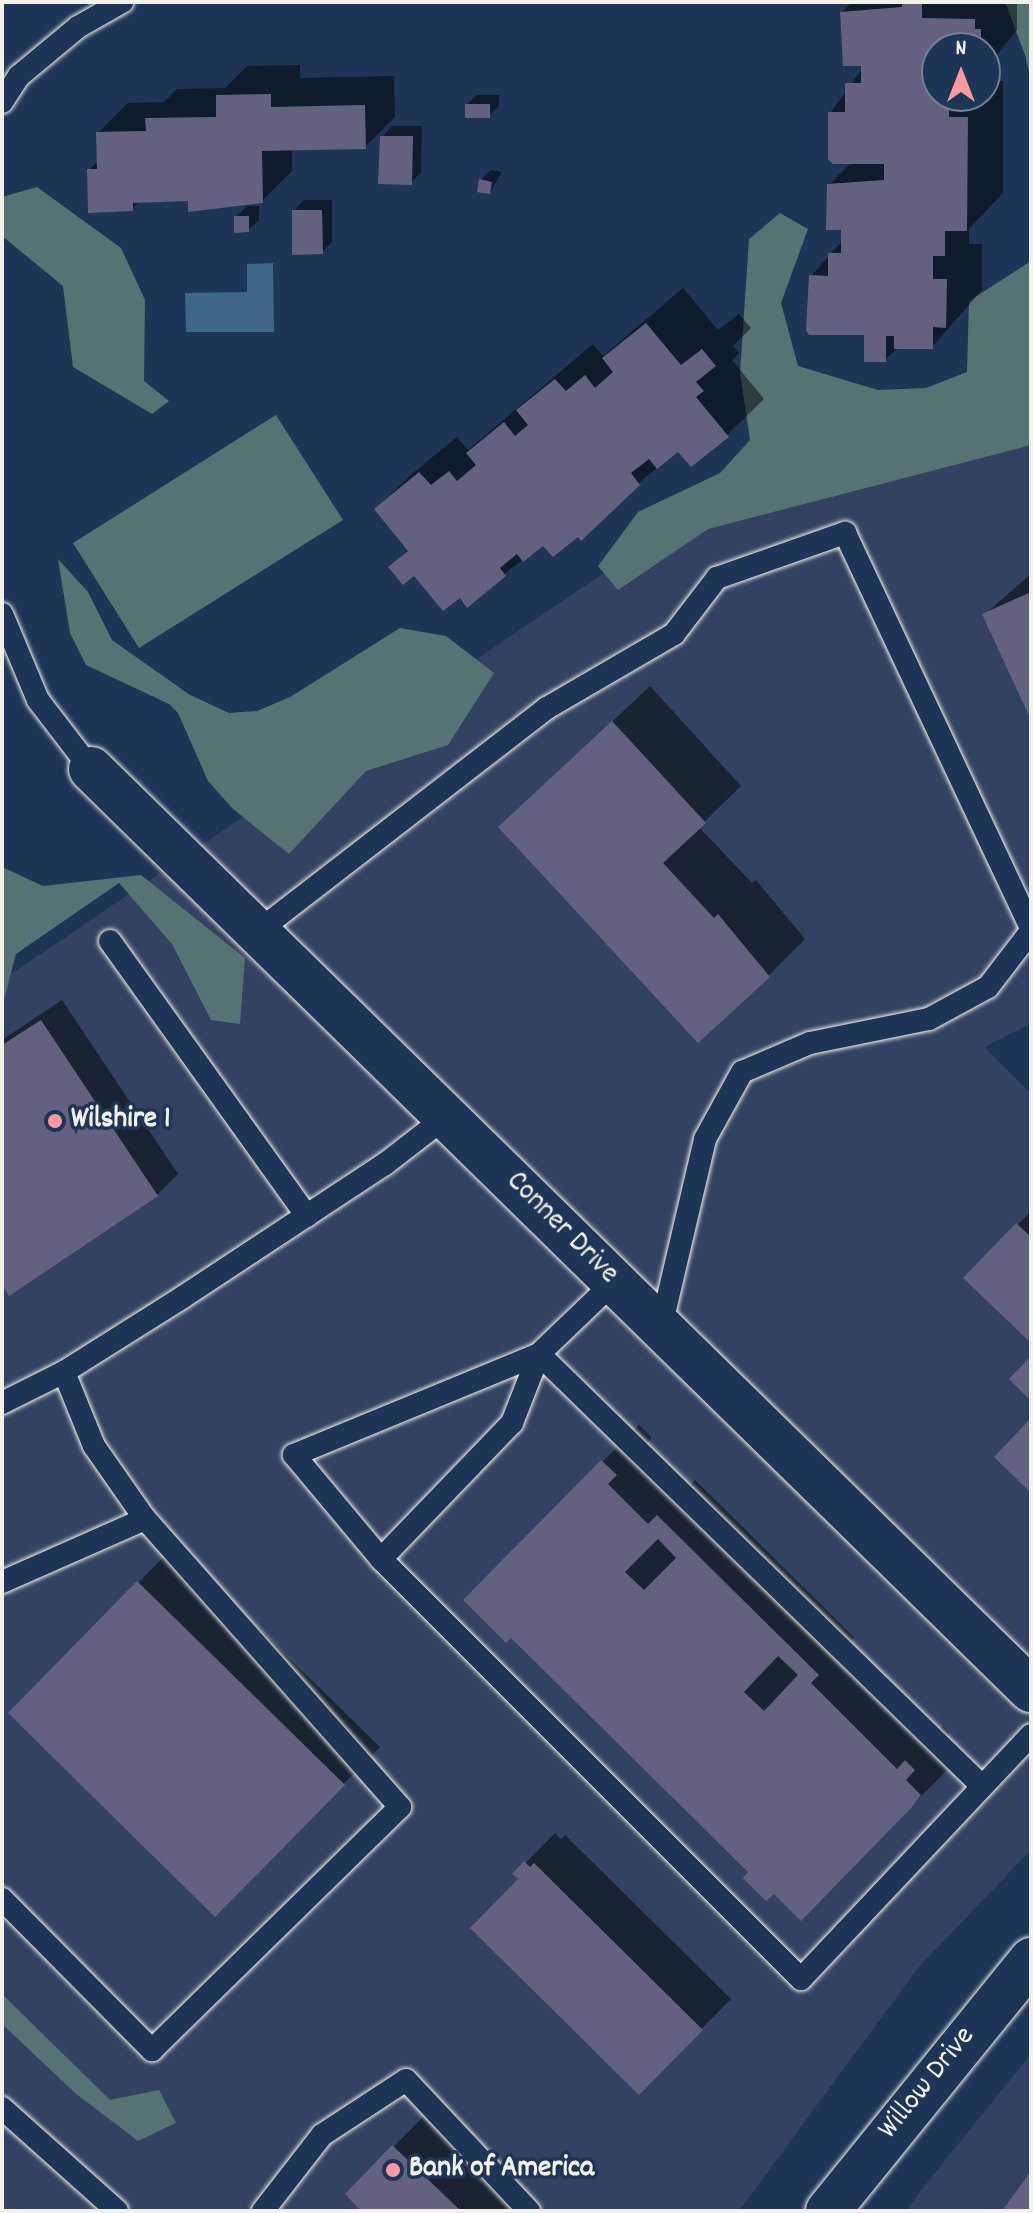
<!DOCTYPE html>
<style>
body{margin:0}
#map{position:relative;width:1033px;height:2213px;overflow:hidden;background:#1d3557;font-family:Dekko,sans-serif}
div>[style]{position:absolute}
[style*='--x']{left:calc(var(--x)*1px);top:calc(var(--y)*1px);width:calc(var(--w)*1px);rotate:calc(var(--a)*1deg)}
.built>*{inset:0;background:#324263}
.green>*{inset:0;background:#547372}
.water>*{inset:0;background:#3e6786}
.shadow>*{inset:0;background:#0007}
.building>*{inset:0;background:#646180}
.roads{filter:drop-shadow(0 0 2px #f4f1e8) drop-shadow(0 0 2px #f4f1e8)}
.service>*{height:22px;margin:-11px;padding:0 11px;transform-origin:11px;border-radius:11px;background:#1d3557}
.minor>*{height:44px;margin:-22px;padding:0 22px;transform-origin:22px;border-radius:22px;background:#1d3557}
.tertiary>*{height:44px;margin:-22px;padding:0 22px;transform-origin:22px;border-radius:22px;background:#1d3557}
.dots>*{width:22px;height:22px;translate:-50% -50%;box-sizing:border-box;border:4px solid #1d3557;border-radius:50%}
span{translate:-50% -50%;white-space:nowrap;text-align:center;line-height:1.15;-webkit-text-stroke:7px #1d3557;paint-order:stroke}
.poi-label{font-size:30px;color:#f4f1e8;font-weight:700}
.left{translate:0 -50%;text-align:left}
.street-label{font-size:30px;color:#f4f1e8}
.frame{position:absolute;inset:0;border:4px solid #f4f1e8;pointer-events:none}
.north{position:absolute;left:921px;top:32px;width:80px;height:80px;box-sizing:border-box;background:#1d3557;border:2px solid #738091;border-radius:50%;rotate:0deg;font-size:22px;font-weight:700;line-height:32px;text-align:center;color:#f4f1e8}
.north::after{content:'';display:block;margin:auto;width:28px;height:36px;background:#ff9aa2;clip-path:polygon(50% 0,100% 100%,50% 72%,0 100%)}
</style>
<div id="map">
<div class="built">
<div style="clip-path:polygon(1031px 429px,1031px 1024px,985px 1047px,1031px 1094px,1031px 1850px,918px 1968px,739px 2211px,2px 2211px,2px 980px,706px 504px)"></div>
<div style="clip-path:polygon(1031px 2054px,1031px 2211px,906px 2211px,929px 2180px)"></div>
</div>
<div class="green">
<div style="clip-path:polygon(1005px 2px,1031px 2px,1031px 80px,1025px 55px)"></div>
<div style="clip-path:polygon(37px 187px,121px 248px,145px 300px,144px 381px,169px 401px,152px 414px,73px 367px,63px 286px,2px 236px,2px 197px)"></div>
<div style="clip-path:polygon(780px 213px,808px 229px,781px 303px,798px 366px,878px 390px,926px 388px,967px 372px,969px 301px,1031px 261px,1031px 445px,708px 529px,618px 590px,598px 566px,638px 512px,720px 473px,750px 440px,740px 373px,749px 239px)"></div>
<div style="clip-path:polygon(276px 415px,343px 520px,139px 648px,73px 543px)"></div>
<div style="clip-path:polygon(58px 559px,88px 592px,112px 640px,190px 695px,229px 713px,257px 711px,290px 697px,400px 628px,446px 636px,494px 673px,448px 745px,366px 771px,289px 854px,233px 809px,208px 781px,178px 713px,169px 704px,86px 665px,70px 633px)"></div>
<div style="clip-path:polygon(2px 867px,43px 886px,141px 875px,245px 958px,240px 1024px,211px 1020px,172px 944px,119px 883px,16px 954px,2px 1007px)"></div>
<div style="clip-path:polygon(2px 1994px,110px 2100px,159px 2090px,176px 2123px,138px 2141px,75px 2093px,2px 2024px)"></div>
</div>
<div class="water">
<div style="clip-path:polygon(273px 263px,274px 332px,186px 332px,185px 293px,247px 292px,247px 264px)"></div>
</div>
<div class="shadow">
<div style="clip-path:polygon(852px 2px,1017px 2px,1017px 30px,985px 70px,985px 48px,937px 48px,937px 96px,985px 96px,985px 81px,1003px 81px,1003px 193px,969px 229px,969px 244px,982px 244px,982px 290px,932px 347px,899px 347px,885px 360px,811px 276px,843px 240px,829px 185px,852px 162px,830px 113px,863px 68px,842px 12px)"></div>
<div style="clip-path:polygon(300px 65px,300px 78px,394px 76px,395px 117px,365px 147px,292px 148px,292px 171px,262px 201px,140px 201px,132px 209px,89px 170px,99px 160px,98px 133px,128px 103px,164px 102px,177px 89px,225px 88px,247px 66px)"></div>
<div style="clip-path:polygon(477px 95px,499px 95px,499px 106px,489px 116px,466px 105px)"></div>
<div style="clip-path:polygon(392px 126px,422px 126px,421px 172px,411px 183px,382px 137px)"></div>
<div style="clip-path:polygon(491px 170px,502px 172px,490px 192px,481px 180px)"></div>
<div style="clip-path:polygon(304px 200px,332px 200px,332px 242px,322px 252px,294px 211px)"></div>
<div style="clip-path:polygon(247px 206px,259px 206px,259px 220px,248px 230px,236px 217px)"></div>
<div style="clip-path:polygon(683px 288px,718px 330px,739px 314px,751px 328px,733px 346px,739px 353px,732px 360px,764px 399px,727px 435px,679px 449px,578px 534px,544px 544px,504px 574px,460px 595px,391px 567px,409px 549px,376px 509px,413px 473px,457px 437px,468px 450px,593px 344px,603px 356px)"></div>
<div style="clip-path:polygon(1031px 574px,1031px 715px,985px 614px)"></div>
<div style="clip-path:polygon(650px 686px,741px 786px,699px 827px,752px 883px,756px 880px,805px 939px,768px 976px,500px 827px)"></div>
<div style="clip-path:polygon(62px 1000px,178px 1174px,157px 1195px,2px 1282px,2px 1040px)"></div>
<div style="clip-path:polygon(1031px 1211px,1031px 1340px,966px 1278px)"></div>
<div style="clip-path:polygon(639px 1425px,652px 1438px,643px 1447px,686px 1489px,695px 1480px,854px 1637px,846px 1646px,935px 1734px,943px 1726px,950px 1733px,941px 1742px,956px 1757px,948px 1769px,801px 1918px,511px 1636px,465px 1600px)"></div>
<div style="clip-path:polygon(174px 1546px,380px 1747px,215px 1914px,138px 1583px)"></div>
<div style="clip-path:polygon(555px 1833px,561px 1839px,565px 1835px,731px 1999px,639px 2092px,515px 1874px)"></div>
<div style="clip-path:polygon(423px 2117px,502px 2192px,523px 2211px,363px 2211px,347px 2194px)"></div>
</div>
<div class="building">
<div style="clip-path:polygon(902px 2px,922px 2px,922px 18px,975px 19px,975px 29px,981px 29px,981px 48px,937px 48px,937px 96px,949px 96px,949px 117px,968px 117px,967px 231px,945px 231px,945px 256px,933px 256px,933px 279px,947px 279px,946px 328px,933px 327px,933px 349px,894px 349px,894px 336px,886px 336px,886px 362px,864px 362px,864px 335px,809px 335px,806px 330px,809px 275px,828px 276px,828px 253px,841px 253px,841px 230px,826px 230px,827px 184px,884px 180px,884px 164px,833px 164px,828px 159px,828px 112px,845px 112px,845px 83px,861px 83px,861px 66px,843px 66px,840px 12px,902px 7px)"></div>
<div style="clip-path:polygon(271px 94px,271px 107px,365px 105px,366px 149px,262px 151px,263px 203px,188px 212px,188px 201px,133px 203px,133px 211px,88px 213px,87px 169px,97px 169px,96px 132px,146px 131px,145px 118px,216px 117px,216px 95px)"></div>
<div style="clip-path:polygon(465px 104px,490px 104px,490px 118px,465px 118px)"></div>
<div style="clip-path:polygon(380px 136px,413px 136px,412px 185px,378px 184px)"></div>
<div style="clip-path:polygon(479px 179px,492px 182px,490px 194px,477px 192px)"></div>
<div style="clip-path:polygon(292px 210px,322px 210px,323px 254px,292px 255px)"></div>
<div style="clip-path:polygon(234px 216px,249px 216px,249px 232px,234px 233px)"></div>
<div style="clip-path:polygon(646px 323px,681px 365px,702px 349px,716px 366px,696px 382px,704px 391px,696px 397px,729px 437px,691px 467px,678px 452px,657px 469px,649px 459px,631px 473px,640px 485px,581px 541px,578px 537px,553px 557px,543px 546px,523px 562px,517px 554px,500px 568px,506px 576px,467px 608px,460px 598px,443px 611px,414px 576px,403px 585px,388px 567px,408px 551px,374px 509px,419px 472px,431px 485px,449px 471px,457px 481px,476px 465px,466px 453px,504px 422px,515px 436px,528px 425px,516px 410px,555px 379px,566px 391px,585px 375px,595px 388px,613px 372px,602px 358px)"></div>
<div style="clip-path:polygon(1031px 592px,1031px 720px,982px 614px)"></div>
<div style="clip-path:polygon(612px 721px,706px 823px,663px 863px,714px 918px,718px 914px,770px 977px,698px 1043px,498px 827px)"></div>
<div style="clip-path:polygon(41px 1020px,158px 1196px,9px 1296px,2px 1285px,2px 1045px)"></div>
<div style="clip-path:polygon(1016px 1223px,1031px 1237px,1031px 1343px,963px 1278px)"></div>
<div style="clip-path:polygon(1031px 1356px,1031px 1401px,1009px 1379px)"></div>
<div style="clip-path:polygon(1031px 1418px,1031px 1493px,994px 1457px)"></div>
<div style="clip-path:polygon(evenodd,601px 1460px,617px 1475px,608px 1484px,648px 1524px,657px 1515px,819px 1675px,811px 1683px,897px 1769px,905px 1760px,915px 1770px,906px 1780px,921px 1795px,911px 1808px,801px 1921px,774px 1894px,766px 1901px,743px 1878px,748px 1872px,511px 1638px,506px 1643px,463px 1600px,601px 1460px,658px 1539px,676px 1558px,644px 1590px,625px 1572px,658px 1539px,601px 1460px,778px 1656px,798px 1675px,764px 1711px,744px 1692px,778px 1656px)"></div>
<div style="clip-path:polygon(137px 1581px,345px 1785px,215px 1917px,8px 1713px)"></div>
<div style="clip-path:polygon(524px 1861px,530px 1867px,534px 1863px,703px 2030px,639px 2095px,470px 1928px,518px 1879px,512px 1874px)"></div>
<div style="clip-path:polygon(392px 2145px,461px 2211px,361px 2211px,345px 2194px)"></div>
<div style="clip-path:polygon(1031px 2171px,1031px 2211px,1002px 2211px)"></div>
</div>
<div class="roads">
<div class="service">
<div style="--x:2;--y:102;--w:31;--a:-57"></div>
<div style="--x:19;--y:76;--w:77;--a:-39.7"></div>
<div style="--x:78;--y:27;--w:51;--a:-29.6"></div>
<div style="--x:2;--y:614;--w:93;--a:67.3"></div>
<div style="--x:38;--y:700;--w:87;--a:52.5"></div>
<div style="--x:257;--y:932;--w:366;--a:-37.7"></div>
<div style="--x:547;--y:708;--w:147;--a:-30.2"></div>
<div style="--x:674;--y:634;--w:71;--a:-52.5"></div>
<div style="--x:717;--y:578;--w:136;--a:-19.4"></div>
<div style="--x:845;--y:533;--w:437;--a:64.8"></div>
<div style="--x:110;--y:941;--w:338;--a:54.4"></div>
<div style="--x:614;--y:1282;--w:104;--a:136.2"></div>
<div style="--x:539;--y:1354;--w:265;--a:157.6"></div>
<div style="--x:294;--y:1455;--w:136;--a:50.1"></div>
<div style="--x:381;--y:1559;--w:594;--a:45"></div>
<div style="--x:801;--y:1979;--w:335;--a:-46.7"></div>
<div style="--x:661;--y:1327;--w:193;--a:-76.8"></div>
<div style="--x:705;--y:1139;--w:77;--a:-61.1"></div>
<div style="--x:742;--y:1072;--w:74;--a:-23.1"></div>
<div style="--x:810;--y:1043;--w:121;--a:-11.4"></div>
<div style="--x:929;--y:1019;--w:67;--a:-28.5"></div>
<div style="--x:988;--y:987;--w:71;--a:-52.5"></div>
<div style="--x:2;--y:1403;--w:69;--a:-26.6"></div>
<div style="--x:64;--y:1372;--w:141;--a:-32.2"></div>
<div style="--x:183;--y:1297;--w:242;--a:-33.4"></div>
<div style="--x:385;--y:1164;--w:78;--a:-37.7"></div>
<div style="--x:381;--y:1559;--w:189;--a:-46.1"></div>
<div style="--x:512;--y:1423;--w:74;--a:-68.6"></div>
<div style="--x:539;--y:1354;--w:616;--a:44.28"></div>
<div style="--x:2;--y:1582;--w:156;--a:-23.8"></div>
<div style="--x:2;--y:1899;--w:213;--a:45.2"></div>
<div style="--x:152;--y:2050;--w:347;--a:-44.4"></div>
<div style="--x:400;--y:1807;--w:385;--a:-131.5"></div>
<div style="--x:145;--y:1519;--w:89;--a:-124.9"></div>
<div style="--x:94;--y:1446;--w:80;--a:-112.1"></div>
<div style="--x:2;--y:2108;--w:154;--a:41.8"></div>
<div style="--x:263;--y:2211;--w:96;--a:-52.2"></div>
<div style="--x:322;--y:2135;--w:100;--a:-33.2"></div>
<div style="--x:406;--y:2080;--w:180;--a:46.8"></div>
</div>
<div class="minor">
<div style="--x:91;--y:769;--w:1316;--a:44.42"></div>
</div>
<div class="tertiary">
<div style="--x:828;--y:2211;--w:323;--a:-51"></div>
</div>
</div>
<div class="dots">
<div style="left:55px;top:1121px;background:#ff9aa2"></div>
<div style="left:393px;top:2170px;background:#ff9aa2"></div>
</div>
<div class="poi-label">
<span class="left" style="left:71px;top:1121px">Wilshire 1</span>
<span class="left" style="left:409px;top:2170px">Bank of America</span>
</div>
<div class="street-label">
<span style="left:561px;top:1229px;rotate:45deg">Conner Drive</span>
<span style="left:928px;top:2084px;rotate:-51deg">Willow Drive</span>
</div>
<div class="frame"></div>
<div class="north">N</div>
</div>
